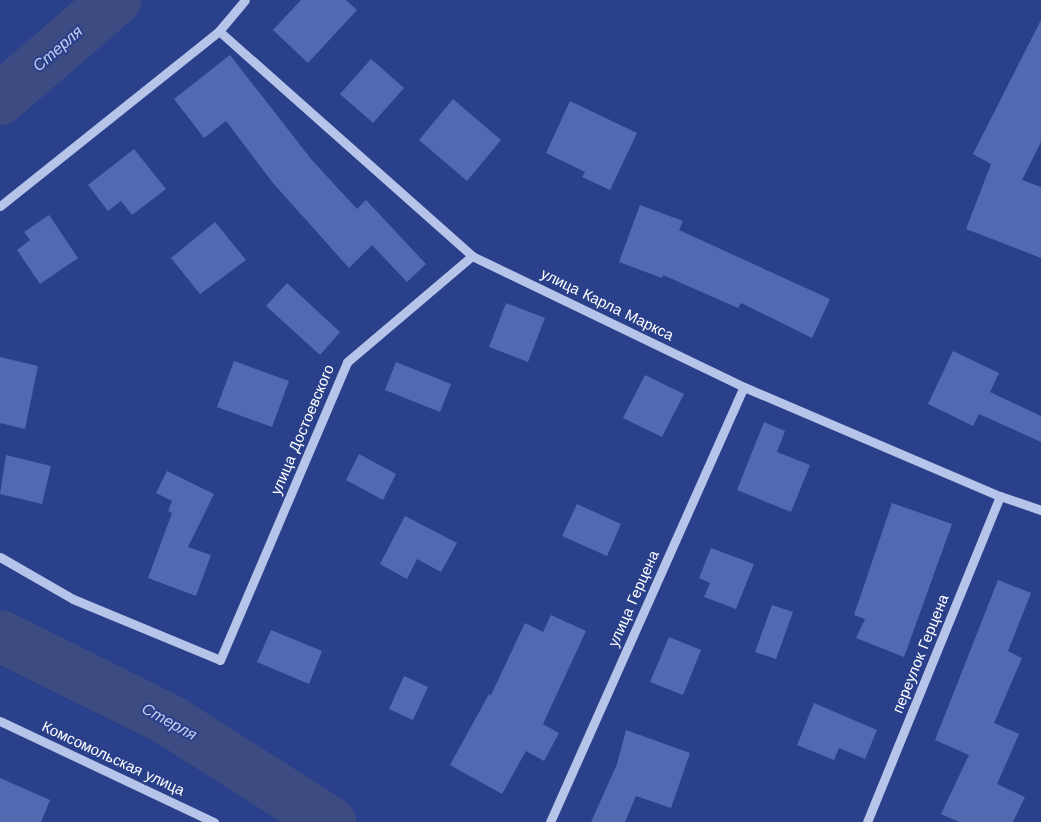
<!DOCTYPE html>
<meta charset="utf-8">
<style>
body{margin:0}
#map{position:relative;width:1041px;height:822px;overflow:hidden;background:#2a408a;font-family:"Work Sans",sans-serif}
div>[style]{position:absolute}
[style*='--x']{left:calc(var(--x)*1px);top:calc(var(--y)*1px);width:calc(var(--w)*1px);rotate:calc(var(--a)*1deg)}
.river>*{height:52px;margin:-26px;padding:0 26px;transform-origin:26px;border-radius:26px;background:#3c4c82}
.building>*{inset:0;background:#5269b1}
.minor>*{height:9px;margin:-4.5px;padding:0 4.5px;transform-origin:4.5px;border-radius:4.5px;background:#b7c4e9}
span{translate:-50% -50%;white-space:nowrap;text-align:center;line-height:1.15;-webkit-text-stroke:4px #2a408a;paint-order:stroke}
.street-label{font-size:15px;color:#fff}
.water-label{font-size:16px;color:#c3cff0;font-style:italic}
</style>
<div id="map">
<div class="river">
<div style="--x:0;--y:99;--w:152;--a:-40.7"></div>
<div style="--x:0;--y:636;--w:189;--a:26.4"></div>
<div style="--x:169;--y:720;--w:191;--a:32.4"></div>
</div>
<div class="building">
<div style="clip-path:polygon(301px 0,346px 0,357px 10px,308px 63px,273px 30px)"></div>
<div style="clip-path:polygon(1041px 20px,1041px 142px,1022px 180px,1041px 187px,1041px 258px,966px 229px,991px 164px,973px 154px)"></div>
<div style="clip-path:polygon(230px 55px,311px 159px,357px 209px,366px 200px,426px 264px,407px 282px,372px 245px,349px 268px,273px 183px,226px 121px,204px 138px,174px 99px)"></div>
<div style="clip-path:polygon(371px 59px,404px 88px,373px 123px,340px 94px)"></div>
<div style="clip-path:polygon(453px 99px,501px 140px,467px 181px,419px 140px)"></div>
<div style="clip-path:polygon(570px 101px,637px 133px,610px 190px,582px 177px,585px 172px,546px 153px)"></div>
<div style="clip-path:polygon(134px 149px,166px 189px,132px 215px,121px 201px,108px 211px,88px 185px)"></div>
<div style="clip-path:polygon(640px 205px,683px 221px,679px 230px,830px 299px,812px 338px,741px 303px,738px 308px,663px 275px,662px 278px,619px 262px)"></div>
<div style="clip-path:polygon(49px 215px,78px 258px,40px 284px,17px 250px,30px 240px,24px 232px)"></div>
<div style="clip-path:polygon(215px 222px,246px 260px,200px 294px,171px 258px)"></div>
<div style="clip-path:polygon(287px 283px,340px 332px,320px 355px,266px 306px)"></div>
<div style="clip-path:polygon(506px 303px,545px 318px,528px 362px,489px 347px)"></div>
<div style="clip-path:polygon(953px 351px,999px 373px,990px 392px,1041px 416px,1041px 442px,979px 414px,973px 426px,928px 404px)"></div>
<div style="clip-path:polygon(0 357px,38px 366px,25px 429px,0 423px)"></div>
<div style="clip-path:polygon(234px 361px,289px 381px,272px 427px,217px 407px)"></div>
<div style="clip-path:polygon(396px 362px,451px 384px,440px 412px,385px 390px)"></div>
<div style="clip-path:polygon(645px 375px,684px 394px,662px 437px,623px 418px)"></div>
<div style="clip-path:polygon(764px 422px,785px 431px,777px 452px,810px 465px,791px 512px,737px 490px)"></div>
<div style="clip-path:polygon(359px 454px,396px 474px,383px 500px,346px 480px)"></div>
<div style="clip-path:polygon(6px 455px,51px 466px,42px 504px,0 494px)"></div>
<div style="clip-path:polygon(167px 471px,214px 494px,188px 547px,211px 555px,196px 596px,148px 578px,172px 513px,168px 511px,172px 501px,156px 493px)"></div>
<div style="clip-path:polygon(892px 503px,952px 524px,904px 657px,856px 638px,865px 619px,854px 615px)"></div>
<div style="clip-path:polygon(577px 504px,621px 524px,607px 556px,562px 536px)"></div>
<div style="clip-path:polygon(405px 516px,457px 543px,441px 572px,417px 559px,407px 579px,380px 564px)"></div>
<div style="clip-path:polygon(711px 548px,754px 564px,736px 609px,704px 597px,710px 583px,699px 578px)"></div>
<div style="clip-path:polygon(998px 580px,1031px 593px,1008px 651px,1022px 658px,994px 723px,1019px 734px,997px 784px,1025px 797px,1013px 822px,959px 822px,941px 814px,969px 755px,935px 740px)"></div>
<div style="clip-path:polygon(772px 605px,793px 612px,776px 659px,755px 652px)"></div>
<div style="clip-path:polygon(551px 615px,586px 631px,543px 724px,559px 733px,544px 761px,526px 751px,502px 794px,450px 765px,489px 694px,491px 695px,525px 623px,543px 632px)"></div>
<div style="clip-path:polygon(271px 630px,322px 651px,309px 684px,257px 662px)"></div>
<div style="clip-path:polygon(669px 637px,701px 650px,683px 695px,650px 682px)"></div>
<div style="clip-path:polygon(404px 676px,428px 687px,413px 720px,389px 709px)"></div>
<div style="clip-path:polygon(814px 703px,877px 730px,865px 759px,839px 748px,834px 760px,797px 745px)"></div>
<div style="clip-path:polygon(626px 730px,690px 753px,671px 808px,636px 796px,625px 822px,591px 822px,617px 764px)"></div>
<div style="clip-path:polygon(0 778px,50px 800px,41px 822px,0 822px)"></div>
</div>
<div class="minor">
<div style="--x:219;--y:31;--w:339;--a:41.6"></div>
<div style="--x:472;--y:256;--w:302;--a:25.7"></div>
<div style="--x:744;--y:387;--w:278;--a:23.1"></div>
<div style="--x:1000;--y:496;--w:43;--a:18.9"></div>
<div style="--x:0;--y:206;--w:280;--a:-38.6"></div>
<div style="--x:219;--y:31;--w:40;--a:-50"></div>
<div style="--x:0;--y:557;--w:84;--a:29.9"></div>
<div style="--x:73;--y:599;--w:159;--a:22.5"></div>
<div style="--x:220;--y:660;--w:324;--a:-66.9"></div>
<div style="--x:347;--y:362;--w:164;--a:-40.3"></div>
<div style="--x:0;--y:721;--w:237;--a:25.3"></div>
<div style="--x:550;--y:822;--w:476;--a:-66"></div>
<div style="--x:867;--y:822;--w:352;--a:-67.8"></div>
</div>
<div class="street-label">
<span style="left:607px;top:305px;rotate:26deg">улица Карла Маркса</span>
<span style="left:303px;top:430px;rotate:-67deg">улица Достоевского</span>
<span style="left:634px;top:599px;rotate:-66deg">улица Герцена</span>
<span style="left:921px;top:654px;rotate:-68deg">переулок Герцена</span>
<span style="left:113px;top:759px;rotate:25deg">Комсомольская улица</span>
</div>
<div class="water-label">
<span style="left:58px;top:49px;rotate:-41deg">Стерля</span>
<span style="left:169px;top:722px;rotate:29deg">Стерля</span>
</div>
</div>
